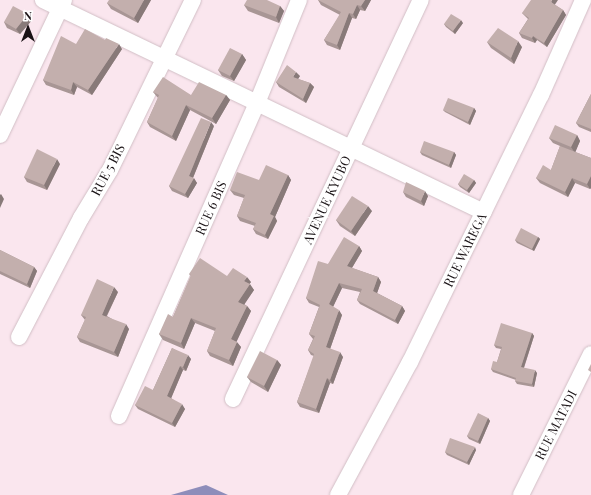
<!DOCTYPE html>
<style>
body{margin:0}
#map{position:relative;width:591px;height:495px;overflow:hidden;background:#fae6ee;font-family:"Playfair Display",serif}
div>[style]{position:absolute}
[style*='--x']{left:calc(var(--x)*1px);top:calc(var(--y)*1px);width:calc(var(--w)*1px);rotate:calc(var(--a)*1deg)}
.water>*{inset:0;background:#8e8dba}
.roads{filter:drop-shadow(0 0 1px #d1bec5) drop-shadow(0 0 1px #d1bec5)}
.street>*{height:16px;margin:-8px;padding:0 8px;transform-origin:8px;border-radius:8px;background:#fff}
.wall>*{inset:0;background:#a89695}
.shaded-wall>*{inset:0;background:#887a79}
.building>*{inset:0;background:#c3afad}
span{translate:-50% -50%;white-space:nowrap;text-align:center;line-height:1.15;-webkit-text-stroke:4px #fff;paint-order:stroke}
.street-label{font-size:13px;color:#191215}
.north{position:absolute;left:8px;top:8px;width:40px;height:40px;-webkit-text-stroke:3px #fff;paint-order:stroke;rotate:0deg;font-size:11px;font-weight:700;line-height:16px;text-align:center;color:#191215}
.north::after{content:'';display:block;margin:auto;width:14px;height:18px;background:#191215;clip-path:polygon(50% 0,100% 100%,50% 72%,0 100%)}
</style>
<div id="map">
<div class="water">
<div style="clip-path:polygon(206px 485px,228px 495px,171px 495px)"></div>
</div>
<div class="roads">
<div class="street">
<div style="--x:43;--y:0;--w:489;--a:25.7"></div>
<div style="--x:0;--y:135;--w:149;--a:-64.6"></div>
<div style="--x:19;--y:337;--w:134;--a:-62.5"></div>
<div style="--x:81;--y:218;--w:56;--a:-58.9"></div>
<div style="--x:110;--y:170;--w:189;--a:-64"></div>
<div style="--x:233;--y:399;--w:441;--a:-64.8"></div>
<div style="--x:119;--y:416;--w:342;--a:-66.2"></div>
<div style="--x:257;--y:103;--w:111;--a:-67.8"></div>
<div style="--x:338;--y:495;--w:151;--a:-61.6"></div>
<div style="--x:410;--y:362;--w:297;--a:-63.9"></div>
<div style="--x:541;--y:95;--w:104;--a:-66.1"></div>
<div style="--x:521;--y:495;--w:157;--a:-63.6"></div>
</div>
</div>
<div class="wall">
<div style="clip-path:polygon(151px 0,138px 23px,111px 9px,107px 3px)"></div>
<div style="clip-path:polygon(318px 0,371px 0,365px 11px,360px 10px,356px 19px,352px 18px,340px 50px,327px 45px,324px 40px,340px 15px,321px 5px)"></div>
<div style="clip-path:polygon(244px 5px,280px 6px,284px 11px,279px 23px,248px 11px)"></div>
<div style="clip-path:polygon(555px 5px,563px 10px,566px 15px,547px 47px,537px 40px,535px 43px,522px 38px,519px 33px,528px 19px,522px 13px)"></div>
<div style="clip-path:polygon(32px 20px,20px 34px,7px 28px,4px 22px)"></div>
<div style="clip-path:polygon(463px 23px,455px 34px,446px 27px,444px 24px)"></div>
<div style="clip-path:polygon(487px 42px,522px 47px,514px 64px,491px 48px)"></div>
<div style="clip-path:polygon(76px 44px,122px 49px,92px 95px,77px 87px,74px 95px,46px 85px,43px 80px)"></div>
<div style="clip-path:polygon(242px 54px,246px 60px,234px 81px,222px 76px,218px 70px)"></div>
<div style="clip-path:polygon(300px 76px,298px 79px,310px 83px,314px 87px,306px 103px,279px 87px,276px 82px)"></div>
<div style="clip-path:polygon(153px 92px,191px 95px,226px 95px,230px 100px,216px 124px,190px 110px,176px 141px,150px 127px,147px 122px,158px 98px)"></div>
<div style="clip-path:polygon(591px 94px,591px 132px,579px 127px,576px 123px)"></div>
<div style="clip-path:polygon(474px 108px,476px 111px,470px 125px,445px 112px,443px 110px)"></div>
<div style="clip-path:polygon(214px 126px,193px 178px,197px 183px,188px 198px,172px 191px,169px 186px)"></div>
<div style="clip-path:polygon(577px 135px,580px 141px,575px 152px,591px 158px,591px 188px,590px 189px,575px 183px,568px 197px,540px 183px,536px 178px,551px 170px,560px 146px,553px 143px,549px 138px)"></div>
<div style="clip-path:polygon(420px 152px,454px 152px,456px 155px,451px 168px,422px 155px)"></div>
<div style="clip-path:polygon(60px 164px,47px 190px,27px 182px,24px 177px)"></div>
<div style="clip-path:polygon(288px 175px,291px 180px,275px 217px,277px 221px,268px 239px,256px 234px,253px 229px,255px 226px,240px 221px,237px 216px,244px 198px,234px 195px,230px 190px,259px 180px)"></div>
<div style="clip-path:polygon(474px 180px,476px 183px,469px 193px,460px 187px,458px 184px)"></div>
<div style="clip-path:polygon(403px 192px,428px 196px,424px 206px,406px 197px)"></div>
<div style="clip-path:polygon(372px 211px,355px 236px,340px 226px,336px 220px)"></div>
<div style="clip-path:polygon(538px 237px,540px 239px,534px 251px,517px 243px,515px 240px)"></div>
<div style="clip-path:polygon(359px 246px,362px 251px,352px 268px,378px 277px,381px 282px,377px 293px,402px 306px,405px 311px,398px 324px,360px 304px,357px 300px,360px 292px,342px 288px,333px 307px,342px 315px,330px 349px,343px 357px,333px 384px,330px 383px,319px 413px,300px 407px,297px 402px,314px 356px,311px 355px,308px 350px,313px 339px,309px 334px,319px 307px,309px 303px,306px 298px,328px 264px)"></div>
<div style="clip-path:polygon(0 250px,34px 267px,37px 271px,30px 288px,0 274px)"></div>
<div style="clip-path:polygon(189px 274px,227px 276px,251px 282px,249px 284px,254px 290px,244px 304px,247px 306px,251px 311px,236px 342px,241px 347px,233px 366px,210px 356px,207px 351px,215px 331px,195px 323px,184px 349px,163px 340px,159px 334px,173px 317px,191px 276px)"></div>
<div style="clip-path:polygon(118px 292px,107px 316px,129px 329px,118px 357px,80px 342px,77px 337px,85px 320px,81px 315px)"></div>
<div style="clip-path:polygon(532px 333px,534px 336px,524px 368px,537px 373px,534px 387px,517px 384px,515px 381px,516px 380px,493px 372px,491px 369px,497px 362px,501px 349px,496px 348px,494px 345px)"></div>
<div style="clip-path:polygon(172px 348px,191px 359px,186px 371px,183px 370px,171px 398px,185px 409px,175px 427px,138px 409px,135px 405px,153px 390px)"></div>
<div style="clip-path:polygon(277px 360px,281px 365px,268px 392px,251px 382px,247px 377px)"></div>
<div style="clip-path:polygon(488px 418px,490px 421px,480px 444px,469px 439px,467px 436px)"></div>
<div style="clip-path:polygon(476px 450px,469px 465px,447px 455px,445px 452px)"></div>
</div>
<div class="shaded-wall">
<div style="clip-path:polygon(144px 0,151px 0,138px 23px,134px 18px)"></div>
<div style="clip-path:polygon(365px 0,371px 0,365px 11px,361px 6px)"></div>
<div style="clip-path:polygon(552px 0,558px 0,554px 6px,551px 2px)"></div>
<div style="clip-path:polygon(357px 5px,360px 10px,356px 19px,353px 14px)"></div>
<div style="clip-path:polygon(280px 6px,284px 11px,279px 23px,276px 17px)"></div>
<div style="clip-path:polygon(563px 10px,566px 15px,547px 47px,544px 43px)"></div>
<div style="clip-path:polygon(349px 13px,352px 18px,340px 50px,337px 45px)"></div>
<div style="clip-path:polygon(28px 14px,32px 20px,20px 34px,16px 29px)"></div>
<div style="clip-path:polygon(461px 20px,463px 23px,455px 34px,453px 31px)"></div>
<div style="clip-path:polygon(533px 36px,537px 40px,535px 43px,532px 38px)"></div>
<div style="clip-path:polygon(518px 41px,522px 47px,514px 64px,511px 58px)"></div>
<div style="clip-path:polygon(119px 44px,122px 49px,92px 95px,88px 90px)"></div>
<div style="clip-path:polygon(242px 54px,246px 60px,234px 81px,230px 76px)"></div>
<div style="clip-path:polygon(296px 72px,300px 76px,296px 82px,293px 77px)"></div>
<div style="clip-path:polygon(73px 82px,77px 87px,74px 95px,71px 90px)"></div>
<div style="clip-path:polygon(310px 83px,314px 87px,306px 103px,303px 99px)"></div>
<div style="clip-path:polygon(226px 95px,230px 100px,216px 124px,212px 118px)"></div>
<div style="clip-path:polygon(186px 105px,190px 110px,176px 141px,172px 136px)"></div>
<div style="clip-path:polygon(474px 108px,476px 111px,470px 125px,468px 122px)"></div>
<div style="clip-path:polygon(211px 122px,214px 126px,192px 180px,189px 176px)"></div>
<div style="clip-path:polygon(577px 135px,580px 141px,575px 153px,571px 147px)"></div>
<div style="clip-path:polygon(454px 152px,456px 155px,451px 168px,449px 165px)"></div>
<div style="clip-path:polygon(57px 159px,60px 164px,47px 190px,44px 185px)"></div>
<div style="clip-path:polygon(288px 175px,291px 180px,275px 217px,277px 221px,268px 239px,265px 235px,270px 214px)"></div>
<div style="clip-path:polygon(591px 176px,591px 188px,590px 189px,587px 184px)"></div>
<div style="clip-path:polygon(194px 178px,197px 183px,188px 198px,185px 194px)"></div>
<div style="clip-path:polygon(572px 178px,575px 183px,568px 197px,565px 192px)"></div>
<div style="clip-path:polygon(474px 180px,476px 183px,469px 193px,467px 190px)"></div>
<div style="clip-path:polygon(425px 191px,428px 196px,424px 206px,421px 201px)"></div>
<div style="clip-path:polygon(1px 194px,4px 199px,0 208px,0 195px)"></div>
<div style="clip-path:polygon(368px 206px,372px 211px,355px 236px,351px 231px)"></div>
<div style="clip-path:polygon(538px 237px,540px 239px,534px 251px,532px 249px)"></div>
<div style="clip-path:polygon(359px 246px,362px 251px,350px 271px,347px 266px)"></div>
<div style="clip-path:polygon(34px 267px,37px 271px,30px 288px,27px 284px)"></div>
<div style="clip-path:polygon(247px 277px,251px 282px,248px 286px,244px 281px)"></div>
<div style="clip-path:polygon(378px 277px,381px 282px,376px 296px,373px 291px)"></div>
<div style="clip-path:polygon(339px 283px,342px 288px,332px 309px,329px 304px)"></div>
<div style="clip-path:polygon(250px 284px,254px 290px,242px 308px,238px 302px)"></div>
<div style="clip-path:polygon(114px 287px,118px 292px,105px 319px,102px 315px)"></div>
<div style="clip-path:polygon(247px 306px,251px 311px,235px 345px,231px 339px)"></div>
<div style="clip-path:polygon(402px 306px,405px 311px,398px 324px,395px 320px)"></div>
<div style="clip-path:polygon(339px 310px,342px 315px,329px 352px,326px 347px)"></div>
<div style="clip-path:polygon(191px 318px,195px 323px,184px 349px,181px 343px)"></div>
<div style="clip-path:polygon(126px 324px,129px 329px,118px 357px,114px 352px)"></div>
<div style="clip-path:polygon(532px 333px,534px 336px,523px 370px,521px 367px)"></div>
<div style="clip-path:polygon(237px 342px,241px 347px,233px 366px,229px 360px)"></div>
<div style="clip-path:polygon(340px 352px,343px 357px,333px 384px,330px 380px)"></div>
<div style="clip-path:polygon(188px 355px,191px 359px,186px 371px,183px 367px)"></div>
<div style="clip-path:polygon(277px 360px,281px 365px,268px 392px,264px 386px)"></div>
<div style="clip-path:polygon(180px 366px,183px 370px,170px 401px,167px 396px)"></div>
<div style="clip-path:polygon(535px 370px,537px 373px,534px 387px,532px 384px)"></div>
<div style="clip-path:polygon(327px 378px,330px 383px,319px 413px,316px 409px)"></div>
<div style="clip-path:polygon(182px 404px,185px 409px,175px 427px,172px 423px)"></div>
<div style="clip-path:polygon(488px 418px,490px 421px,480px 444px,478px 441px)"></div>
<div style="clip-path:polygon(475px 447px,476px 450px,469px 465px,467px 462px)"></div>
</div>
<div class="building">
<div style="clip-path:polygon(109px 0,144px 0,134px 18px,107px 3px)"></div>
<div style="clip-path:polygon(247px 0,267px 0,280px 6px,276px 17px,244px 5px)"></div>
<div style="clip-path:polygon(318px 0,365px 0,361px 6px,357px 5px,353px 14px,349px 13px,337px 45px,324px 40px,341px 12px)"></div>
<div style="clip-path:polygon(531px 0,552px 0,551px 2px,563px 10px,544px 43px,533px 36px,532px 38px,519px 33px,529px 18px,522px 13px)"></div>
<div style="clip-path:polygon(13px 6px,28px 14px,16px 29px,4px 22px)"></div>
<div style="clip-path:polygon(451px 14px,461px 20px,453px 31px,444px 24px)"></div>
<div style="clip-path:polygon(498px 28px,518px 41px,511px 58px,487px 42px)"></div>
<div style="clip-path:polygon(85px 29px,105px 40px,106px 38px,119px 44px,88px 90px,73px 82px,71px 90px,43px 80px,61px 36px,76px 44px)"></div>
<div style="clip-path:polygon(230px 48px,242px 54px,230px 76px,218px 70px)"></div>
<div style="clip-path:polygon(287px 65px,296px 72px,293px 77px,310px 83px,303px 99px,276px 82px)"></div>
<div style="clip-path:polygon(163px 77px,191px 95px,199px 82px,226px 95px,212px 118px,186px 105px,172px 136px,147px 122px,159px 95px,153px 92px)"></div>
<div style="clip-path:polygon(591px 94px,591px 129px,576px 123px)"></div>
<div style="clip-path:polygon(448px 98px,474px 108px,468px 122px,443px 110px)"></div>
<div style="clip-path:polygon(201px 118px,211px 122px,189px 176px,194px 178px,185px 194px,169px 186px)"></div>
<div style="clip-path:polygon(555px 125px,577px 135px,571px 147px,549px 138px)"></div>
<div style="clip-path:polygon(424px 141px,454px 152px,449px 165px,420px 152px)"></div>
<div style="clip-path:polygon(560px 146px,591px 158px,591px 176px,587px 184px,572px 178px,565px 192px,536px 178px,543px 165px,551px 170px)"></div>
<div style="clip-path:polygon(37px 149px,57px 159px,44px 185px,24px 177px)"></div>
<div style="clip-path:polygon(266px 165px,288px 175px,270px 214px,274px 216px,265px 235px,253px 229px,256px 223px,237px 216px,245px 195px,230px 190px,237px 172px,259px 180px)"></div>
<div style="clip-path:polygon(464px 174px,474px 180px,467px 190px,458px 184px)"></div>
<div style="clip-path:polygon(406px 182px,425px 191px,421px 201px,403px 192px)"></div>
<div style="clip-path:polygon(352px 196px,368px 206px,351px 231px,336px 220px)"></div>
<div style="clip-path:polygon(521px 228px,538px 237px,532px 249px,515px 240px)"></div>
<div style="clip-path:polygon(344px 237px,359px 246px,347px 266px,378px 277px,373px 291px,402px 306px,395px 320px,357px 300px,362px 289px,339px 283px,329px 304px,339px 310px,326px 347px,340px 352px,330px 380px,327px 378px,316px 409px,297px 402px,314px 354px,308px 350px,315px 336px,309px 334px,320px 305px,306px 298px,318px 261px,328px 264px)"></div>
<div style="clip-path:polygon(0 250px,34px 267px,27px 284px,0 271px)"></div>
<div style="clip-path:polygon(200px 258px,227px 276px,233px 268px,247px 277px,244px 281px,250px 284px,238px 302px,247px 306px,231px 339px,237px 342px,229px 360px,207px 351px,216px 328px,191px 318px,181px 343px,159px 334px,168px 314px,173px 317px,191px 275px,189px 274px)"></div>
<div style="clip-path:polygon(97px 279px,114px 287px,102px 315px,126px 324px,114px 352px,77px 337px,86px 317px,81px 315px)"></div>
<div style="clip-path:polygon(501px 323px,532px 333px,521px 367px,535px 370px,532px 384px,515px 381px,516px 378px,491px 369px,493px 361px,497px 362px,502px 347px,494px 345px)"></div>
<div style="clip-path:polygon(172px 348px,188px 355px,183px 367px,180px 366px,167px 396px,182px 404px,172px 423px,135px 405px,145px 386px,153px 390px)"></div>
<div style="clip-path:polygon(260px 351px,277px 360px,264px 386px,247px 377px)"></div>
<div style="clip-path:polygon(591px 364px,591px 372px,588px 370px)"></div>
<div style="clip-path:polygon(478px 413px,488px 418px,478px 441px,467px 436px)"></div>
<div style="clip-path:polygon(450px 438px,475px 447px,467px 462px,445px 452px)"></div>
</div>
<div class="street-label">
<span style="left:108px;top:170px;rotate:-62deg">RUE 5 BIS</span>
<span style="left:327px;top:200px;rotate:-65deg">AVENUE KYUBO</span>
<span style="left:211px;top:208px;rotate:-66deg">RUE 6 BIS</span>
<span style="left:465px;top:250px;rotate:-64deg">RUE WAREGA</span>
<span style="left:556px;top:425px;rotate:-63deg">RUE MATADI</span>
</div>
<div class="north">N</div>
</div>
